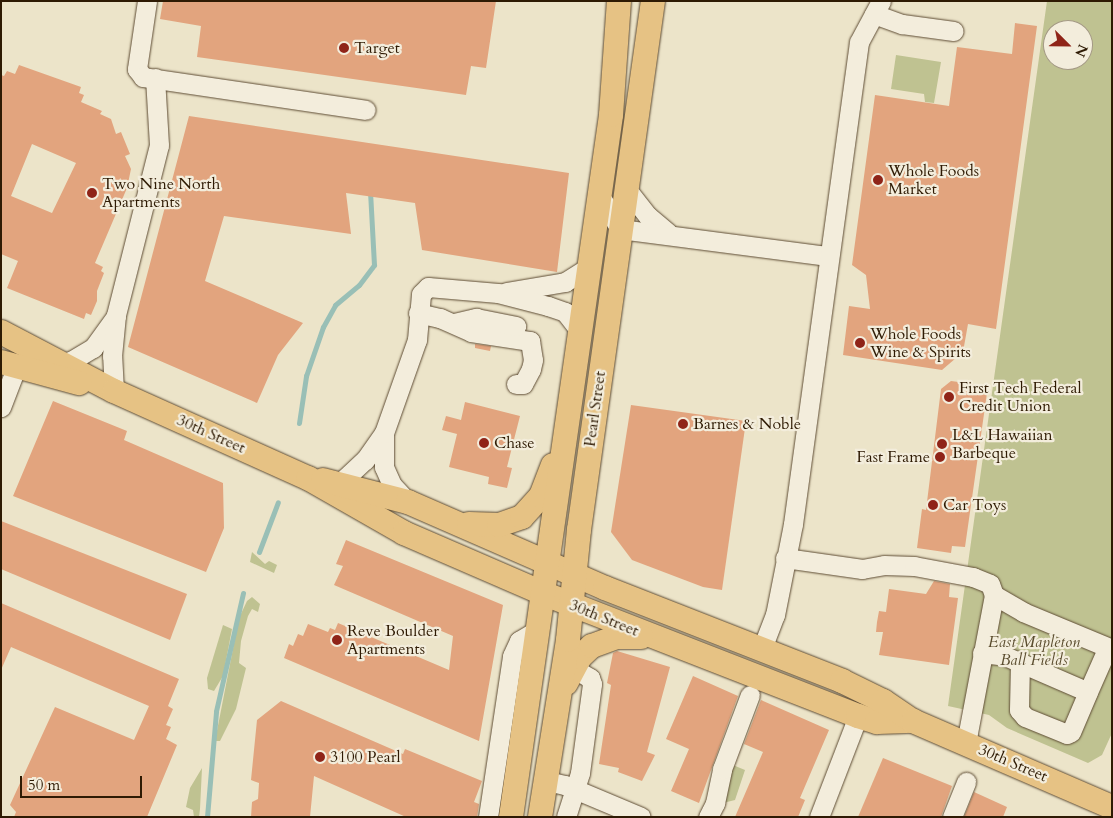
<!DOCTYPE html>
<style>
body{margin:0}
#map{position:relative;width:1113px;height:818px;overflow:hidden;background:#ece4c9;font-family:Cardo,serif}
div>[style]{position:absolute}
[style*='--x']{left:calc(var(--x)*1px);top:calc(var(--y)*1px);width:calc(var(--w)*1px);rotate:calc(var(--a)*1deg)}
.green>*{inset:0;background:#bfc291}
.stream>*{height:5px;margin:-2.5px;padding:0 2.5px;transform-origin:2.5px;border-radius:2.5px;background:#99bfb6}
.building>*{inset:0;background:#e2a47e}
.roads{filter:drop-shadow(0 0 1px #5e4c34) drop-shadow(0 0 1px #5e4c34)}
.minor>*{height:19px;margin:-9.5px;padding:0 9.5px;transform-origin:9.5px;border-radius:9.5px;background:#f3eddc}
.major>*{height:24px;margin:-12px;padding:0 12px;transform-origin:12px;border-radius:12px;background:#e6c284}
.dots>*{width:14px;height:14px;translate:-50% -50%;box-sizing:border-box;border:2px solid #f3eddc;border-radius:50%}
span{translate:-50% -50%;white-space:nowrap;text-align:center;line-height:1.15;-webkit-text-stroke:4.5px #f3eddc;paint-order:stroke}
.poi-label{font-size:16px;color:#2e1a03}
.left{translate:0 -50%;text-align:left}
.right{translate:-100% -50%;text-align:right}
.street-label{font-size:16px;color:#2e1a03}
.park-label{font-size:16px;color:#5a4c2e;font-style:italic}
.frame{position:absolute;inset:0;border:2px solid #2e1a03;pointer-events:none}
.north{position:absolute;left:1043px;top:20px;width:50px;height:50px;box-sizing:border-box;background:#f3eddc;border:1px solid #a49985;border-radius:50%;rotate:113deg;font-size:14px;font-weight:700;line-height:20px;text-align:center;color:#2e1a03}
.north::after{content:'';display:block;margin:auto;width:18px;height:22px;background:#8f2418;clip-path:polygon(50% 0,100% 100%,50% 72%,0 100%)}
.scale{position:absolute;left:20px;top:776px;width:122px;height:22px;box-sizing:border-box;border:2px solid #2e1a03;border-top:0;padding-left:6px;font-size:15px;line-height:18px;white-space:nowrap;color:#2e1a03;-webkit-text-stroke:4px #f3eddc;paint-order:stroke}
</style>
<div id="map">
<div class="green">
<div style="clip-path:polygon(evenodd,1047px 1px,1112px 1px,1112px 733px,1102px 755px,1088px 763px,1007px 728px,989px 715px,948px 706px,1047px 1px,1053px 30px,1083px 30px,1083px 60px,1053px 60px,1053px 30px)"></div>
<div style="clip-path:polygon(896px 55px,941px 62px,934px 103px,925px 102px,924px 94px,891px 89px)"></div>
<div style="clip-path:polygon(252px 552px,265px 564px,269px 561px,277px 565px,274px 573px,250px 562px)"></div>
<div style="clip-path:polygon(252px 597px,260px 604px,258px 612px,252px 609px,248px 616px,241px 641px,239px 663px,246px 668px,236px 709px,220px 741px,215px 741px,239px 618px,247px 601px)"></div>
<div style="clip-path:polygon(223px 625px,232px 629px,223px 676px,214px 691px,208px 689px,207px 678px)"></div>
<div style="clip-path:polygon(728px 763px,745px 770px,735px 800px,719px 804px)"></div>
<div style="clip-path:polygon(202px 768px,200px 809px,199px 817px,194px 817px,193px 810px,186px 807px,190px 788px)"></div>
</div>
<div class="stream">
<div style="--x:299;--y:423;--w:48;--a:-81.5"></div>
<div style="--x:306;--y:376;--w:52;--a:-70.9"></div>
<div style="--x:323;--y:327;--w:25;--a:-61"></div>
<div style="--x:335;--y:305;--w:31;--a:-40"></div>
<div style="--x:359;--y:285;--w:25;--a:-53"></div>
<div style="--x:374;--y:265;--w:73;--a:-93.1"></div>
<div style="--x:259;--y:552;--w:53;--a:-69.2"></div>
<div style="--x:207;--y:817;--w:106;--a:-85.1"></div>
<div style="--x:216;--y:711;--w:121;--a:-77.1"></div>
</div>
<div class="building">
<div style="clip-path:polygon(163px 1px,496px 1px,486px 68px,471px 66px,466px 95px,197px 57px,201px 26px,160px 19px)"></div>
<div style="clip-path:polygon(1015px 23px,1037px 26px,996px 329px,968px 324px,963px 352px,942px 370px,843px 355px,849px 306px,870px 309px,866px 275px,852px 265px,875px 95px,949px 106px,957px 47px,1012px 54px)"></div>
<div style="clip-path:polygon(evenodd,19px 65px,81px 87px,79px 93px,84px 95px,81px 102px,102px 111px,100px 114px,111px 119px,116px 134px,121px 132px,130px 154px,125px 156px,131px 169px,127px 188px,95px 263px,103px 267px,101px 271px,104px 273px,97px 291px,97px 301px,91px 315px,86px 313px,84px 319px,7px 288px,18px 261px,1px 254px,1px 75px,4px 76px,7px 71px,15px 74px,19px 65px,32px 144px,76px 163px,52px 213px,11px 196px,32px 144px)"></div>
<div style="clip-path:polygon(189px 116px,569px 173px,557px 272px,422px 250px,415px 203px,346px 193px,351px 234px,224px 216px,205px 281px,303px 323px,278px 355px,257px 403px,128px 347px)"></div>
<div style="clip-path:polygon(475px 344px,491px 346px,490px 351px,475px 348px)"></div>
<div style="clip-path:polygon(951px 381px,988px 386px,965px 547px,952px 546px,951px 553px,917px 548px,922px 509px,926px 510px,941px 389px)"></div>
<div style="clip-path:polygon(53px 401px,127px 431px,124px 440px,223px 483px,224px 528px,206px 572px,13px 496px)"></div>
<div style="clip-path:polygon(465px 402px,520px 416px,507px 467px,512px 468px,507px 488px,488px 484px,489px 477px,449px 467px,457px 434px,442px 430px,446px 416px,461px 420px)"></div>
<div style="clip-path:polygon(631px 405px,746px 421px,722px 590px,703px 587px,632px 560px,611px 532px)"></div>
<div style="clip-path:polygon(1px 521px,187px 594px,170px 640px,1px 569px)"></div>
<div style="clip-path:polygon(346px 540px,503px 605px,479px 741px,284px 658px,289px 644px,293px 646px,298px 634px,303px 636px,308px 624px,328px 632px,330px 628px,335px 630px,338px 623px,449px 670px,453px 636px,334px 585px,343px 566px,336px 564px)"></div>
<div style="clip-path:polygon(934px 581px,950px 584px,949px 597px,958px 598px,949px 665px,879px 655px,883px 632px,876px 632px,877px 622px,879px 611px,886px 612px,889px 589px,926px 594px)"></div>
<div style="clip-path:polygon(1px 603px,179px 679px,168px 706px,173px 709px,166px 725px,171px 727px,166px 739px,177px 745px,147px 817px,14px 817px,16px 812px,10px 805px,55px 707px,134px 740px,149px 706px,11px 647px,1px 670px)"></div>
<div style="clip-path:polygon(617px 651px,670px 667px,647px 752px,655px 755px,642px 781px,618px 772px,619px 768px,599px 764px,611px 685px,607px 683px,613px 653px)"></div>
<div style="clip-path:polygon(693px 676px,738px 696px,699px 803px,671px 791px,689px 749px,666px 739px)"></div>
<div style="clip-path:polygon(761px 700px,829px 730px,800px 798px,805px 800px,798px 817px,735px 817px,763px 752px,744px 744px)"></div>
<div style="clip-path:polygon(281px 701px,403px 754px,405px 749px,482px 781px,474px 802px,479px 804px,477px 817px,406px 817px,314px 776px,310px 817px,251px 817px,252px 802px,258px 799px,259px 783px,251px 780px,257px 720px)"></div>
<div style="clip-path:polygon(883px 758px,952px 786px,941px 817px,858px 817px)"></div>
<div style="clip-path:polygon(974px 792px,1007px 807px,1003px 817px,964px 817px)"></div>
</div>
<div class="roads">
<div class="minor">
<div style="--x:147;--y:1;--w:69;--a:98.4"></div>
<div style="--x:137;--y:69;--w:10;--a:53"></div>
<div style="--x:143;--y:77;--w:225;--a:8.4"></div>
<div style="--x:874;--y:14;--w:30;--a:20"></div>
<div style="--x:902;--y:24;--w:52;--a:7.7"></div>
<div style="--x:625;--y:187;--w:37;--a:52"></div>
<div style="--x:648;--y:216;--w:26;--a:40"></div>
<div style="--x:600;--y:196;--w:39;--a:59"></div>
<div style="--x:620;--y:229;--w:210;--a:7.4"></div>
<div style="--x:506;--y:292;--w:60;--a:-9.6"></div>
<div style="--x:565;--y:282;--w:28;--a:-32"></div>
<div style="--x:418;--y:313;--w:23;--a:13"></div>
<div style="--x:440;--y:318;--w:34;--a:24"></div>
<div style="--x:471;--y:332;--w:60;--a:8.7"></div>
<div style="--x:530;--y:341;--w:19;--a:81"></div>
<div style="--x:533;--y:360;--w:9;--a:103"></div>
<div style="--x:531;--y:369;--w:17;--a:118"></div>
<div style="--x:523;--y:384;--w:7;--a:180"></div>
<div style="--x:454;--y:323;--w:23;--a:-13"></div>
<div style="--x:476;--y:318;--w:41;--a:11.3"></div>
<div style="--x:60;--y:363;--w:11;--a:-10"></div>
<div style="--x:71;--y:361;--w:26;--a:-31"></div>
<div style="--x:93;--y:348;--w:39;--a:-54"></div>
<div style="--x:114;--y:391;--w:35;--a:-93"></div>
<div style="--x:112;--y:356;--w:41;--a:-84.4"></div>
<div style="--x:116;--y:315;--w:175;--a:-75.8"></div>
<div style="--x:159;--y:145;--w:67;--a:-93.4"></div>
<div style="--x:1;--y:407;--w:42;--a:-69"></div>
<div style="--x:384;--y:433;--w:34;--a:90"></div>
<div style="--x:384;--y:467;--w:20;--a:66"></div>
<div style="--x:392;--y:485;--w:23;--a:47"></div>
<div style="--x:340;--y:483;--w:34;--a:-43"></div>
<div style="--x:365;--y:460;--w:33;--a:-55"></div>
<div style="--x:384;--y:433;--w:99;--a:-70.5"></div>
<div style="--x:417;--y:340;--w:46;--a:-85"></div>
<div style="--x:421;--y:294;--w:10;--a:-45"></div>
<div style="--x:428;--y:287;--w:70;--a:4.9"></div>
<div style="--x:498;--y:293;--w:52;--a:14.6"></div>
<div style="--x:548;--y:306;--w:18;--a:19"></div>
<div style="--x:565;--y:312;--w:24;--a:52"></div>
<div style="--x:785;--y:558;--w:78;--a:8.1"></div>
<div style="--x:862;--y:569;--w:22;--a:-10"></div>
<div style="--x:884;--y:565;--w:30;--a:2"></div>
<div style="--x:914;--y:566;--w:60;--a:10.6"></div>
<div style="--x:973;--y:577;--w:18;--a:22"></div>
<div style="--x:990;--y:584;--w:12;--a:70"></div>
<div style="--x:994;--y:595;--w:151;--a:100.7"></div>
<div style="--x:994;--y:595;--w:34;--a:30"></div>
<div style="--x:1023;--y:612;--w:96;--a:22.6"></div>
<div style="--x:761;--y:651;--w:39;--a:-69"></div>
<div style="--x:775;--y:615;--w:93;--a:-78.8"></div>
<div style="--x:793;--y:524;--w:486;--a:-82.2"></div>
<div style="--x:859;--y:42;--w:47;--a:-61.8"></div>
<div style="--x:982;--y:653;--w:23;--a:7"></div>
<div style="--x:1005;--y:656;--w:90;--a:23.4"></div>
<div style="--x:1088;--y:692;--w:47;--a:-66.2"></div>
<div style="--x:1020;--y:662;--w:48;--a:91.2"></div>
<div style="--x:1019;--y:710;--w:9;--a:49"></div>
<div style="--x:1025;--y:717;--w:45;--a:22"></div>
<div style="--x:1067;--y:734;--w:4;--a:-27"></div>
<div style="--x:1071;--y:732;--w:43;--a:-67"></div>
<div style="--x:547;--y:781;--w:18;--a:13"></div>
<div style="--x:565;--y:785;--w:82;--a:22.8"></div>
<div style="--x:488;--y:817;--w:163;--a:-81.5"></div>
<div style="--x:512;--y:656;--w:17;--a:-65"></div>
<div style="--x:519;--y:641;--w:23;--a:-31"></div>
<div style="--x:566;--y:817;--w:46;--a:-72.3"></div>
<div style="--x:580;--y:773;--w:90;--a:-82.3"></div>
<div style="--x:592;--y:684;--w:6;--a:-108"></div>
<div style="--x:590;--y:678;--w:20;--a:-150"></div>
<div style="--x:708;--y:817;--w:16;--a:-63"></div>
<div style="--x:715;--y:803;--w:35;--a:-78"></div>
<div style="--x:722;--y:769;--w:79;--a:-69.3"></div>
<div style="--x:819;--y:817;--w:108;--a:-68.9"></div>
<div style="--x:952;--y:817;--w:38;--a:-68"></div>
</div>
<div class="major">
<div style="--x:1;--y:332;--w:127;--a:27.6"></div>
<div style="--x:114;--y:391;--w:213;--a:24.2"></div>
<div style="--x:308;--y:478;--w:111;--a:29.8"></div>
<div style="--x:404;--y:533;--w:154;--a:23.4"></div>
<div style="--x:545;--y:594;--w:336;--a:21.3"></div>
<div style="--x:858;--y:716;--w:20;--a:18"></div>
<div style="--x:877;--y:722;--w:36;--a:-2"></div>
<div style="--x:1;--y:362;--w:81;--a:15.1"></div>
<div style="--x:323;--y:480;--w:88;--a:14.5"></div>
<div style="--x:408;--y:502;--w:215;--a:23.6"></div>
<div style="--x:605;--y:588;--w:255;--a:21.4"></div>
<div style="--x:842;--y:681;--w:46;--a:26"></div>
<div style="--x:883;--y:701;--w:36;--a:34"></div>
<div style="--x:913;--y:721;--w:217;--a:23.4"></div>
<div style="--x:469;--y:524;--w:30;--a:2"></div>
<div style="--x:499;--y:525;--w:24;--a:-19"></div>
<div style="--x:522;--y:517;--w:28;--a:-48"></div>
<div style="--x:541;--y:496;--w:33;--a:-69"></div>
<div style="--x:566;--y:683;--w:30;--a:-62"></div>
<div style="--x:580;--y:657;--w:16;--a:-43"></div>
<div style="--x:592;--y:646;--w:27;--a:-20"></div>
<div style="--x:617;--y:637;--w:24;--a:0"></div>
<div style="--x:511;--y:817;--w:709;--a:-81.89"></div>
<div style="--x:611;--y:115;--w:114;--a:-86"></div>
<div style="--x:540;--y:817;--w:179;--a:-81"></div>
<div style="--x:568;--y:640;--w:111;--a:-84.3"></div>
<div style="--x:579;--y:530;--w:534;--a:-82.04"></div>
</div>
</div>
<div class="dots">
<div style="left:344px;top:48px;background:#8f2418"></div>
<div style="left:878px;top:180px;background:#8f2418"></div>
<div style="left:92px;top:193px;background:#8f2418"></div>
<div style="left:860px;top:343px;background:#8f2418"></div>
<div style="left:949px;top:397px;background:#8f2418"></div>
<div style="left:683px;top:424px;background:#8f2418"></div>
<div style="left:484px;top:443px;background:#8f2418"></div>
<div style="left:942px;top:444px;background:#8f2418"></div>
<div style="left:940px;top:457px;background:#8f2418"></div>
<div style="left:933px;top:505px;background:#8f2418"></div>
<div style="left:337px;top:640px;background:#8f2418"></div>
<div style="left:320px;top:757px;background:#8f2418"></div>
</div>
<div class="poi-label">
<span class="left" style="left:354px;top:48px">Target</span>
<span class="left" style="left:888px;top:180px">Whole Foods<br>Market</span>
<span class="left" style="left:102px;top:193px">Two Nine North<br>Apartments</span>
<span class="left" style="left:870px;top:343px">Whole Foods<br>Wine &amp; Spirits</span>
<span class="left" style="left:959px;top:397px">First Tech Federal<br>Credit Union</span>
<span class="left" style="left:693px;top:424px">Barnes &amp; Noble</span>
<span class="left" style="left:952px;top:444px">L&amp;L Hawaiian<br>Barbeque</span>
<span class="left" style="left:494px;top:443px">Chase</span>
<span class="right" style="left:930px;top:457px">Fast Frame</span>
<span class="left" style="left:943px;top:505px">Car Toys</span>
<span class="left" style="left:347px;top:640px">Reve Boulder<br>Apartments</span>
<span class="left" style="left:330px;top:757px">3100 Pearl</span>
</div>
<div class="street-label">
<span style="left:595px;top:409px;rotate:-82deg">Pearl Street</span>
<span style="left:211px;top:434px;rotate:24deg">30th Street</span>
<span style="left:604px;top:618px;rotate:22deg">30th Street</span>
<span style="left:1013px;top:763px;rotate:23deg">30th Street</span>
</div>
<div class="park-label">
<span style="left:1034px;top:651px">East Mapleton<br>Ball Fields</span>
</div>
<div class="frame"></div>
<div class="north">N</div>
<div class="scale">50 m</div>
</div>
